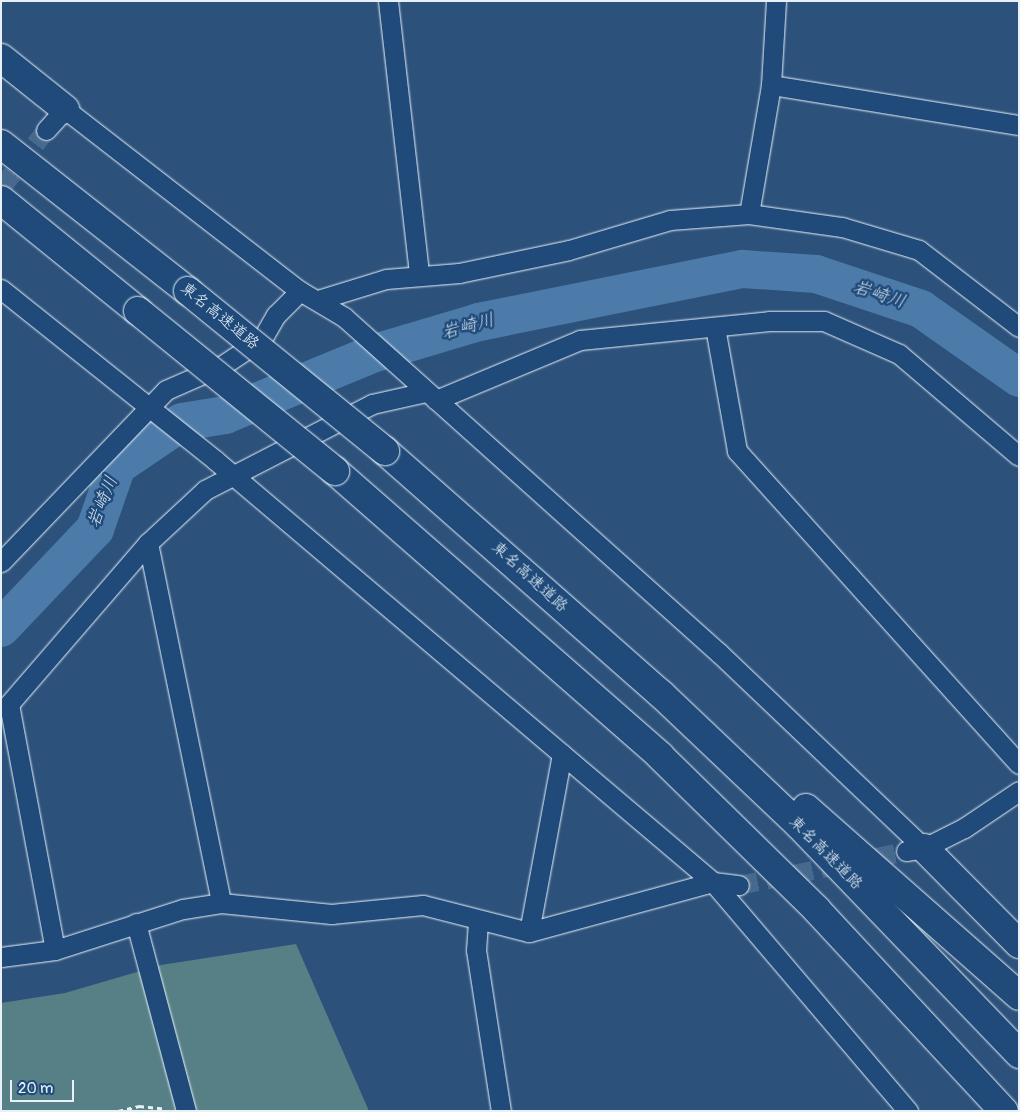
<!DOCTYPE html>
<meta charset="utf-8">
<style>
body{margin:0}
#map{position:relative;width:1020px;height:1112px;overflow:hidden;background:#2c517b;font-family:Pangolin,"Klee One",sans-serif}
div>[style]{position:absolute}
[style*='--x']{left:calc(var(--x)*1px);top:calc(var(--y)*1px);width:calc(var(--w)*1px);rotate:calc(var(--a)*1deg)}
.green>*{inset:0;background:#578086}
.river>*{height:38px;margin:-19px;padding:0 19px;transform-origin:19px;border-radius:19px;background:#4c7ba9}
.street-tunnel>*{height:19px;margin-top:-9.5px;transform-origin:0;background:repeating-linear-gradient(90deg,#48698e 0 19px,transparent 0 28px)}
.path>*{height:3px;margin-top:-1.5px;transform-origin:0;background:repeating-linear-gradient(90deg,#e8f1f8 0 5px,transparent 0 9px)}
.roads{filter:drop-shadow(0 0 1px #e8f1f8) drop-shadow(0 0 1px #e8f1f8)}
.street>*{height:19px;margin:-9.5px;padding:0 9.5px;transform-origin:9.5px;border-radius:9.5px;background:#1f4a7a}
.secondary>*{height:28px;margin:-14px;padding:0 14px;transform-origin:14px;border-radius:14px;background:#1f4a7a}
.highway>*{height:28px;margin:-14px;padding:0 14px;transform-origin:14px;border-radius:14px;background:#1f4a7a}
.bridges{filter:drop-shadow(0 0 1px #e8f1f8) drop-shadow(0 0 1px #e8f1f8)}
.highway-bridge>*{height:28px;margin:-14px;padding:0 14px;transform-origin:14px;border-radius:14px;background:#1f4a7a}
span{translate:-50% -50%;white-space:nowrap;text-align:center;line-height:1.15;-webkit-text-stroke:5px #1f4a7a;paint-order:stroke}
.street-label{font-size:16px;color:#e8f1f8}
.water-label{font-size:18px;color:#d1dfec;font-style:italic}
.frame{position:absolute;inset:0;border:2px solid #e8f1f8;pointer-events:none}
.scale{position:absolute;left:10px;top:1080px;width:64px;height:22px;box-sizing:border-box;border:2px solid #e8f1f8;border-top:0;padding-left:6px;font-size:15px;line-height:18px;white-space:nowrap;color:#e8f1f8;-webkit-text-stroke:4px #1f4a7a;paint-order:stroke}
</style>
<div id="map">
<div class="green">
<div style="clip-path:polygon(296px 944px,369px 1111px,1px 1111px,1px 1003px,65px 993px,161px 965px)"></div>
</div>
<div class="river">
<div style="--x:1;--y:628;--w:137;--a:-46.5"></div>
<div style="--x:95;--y:529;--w:67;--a:-70.8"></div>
<div style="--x:117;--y:466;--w:78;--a:-34.1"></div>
<div style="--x:182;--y:422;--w:44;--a:-9.2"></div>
<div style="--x:225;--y:415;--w:162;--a:-22.5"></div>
<div style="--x:375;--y:353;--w:109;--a:-16.6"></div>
<div style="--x:479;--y:322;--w:269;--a:-11.4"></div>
<div style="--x:743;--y:269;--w:73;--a:3.9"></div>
<div style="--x:816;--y:274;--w:111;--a:18.4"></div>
<div style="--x:921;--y:309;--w:120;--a:35.1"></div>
</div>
<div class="street-tunnel">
<div style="--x:1;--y:188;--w:73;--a:-52.2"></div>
<div style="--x:739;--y:885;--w:170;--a:-11.5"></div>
</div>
<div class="path">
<div style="--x:118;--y:1111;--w:22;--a:-13"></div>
<div style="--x:139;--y:1106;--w:27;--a:6"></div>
</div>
<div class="roads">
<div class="street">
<div style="--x:388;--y:1;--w:275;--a:83.5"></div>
<div style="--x:771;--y:85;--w:251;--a:9.2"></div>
<div style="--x:46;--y:130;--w:28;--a:-48"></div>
<div style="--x:65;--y:109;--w:297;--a:37.8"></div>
<div style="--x:300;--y:291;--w:51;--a:30.6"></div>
<div style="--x:344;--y:317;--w:504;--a:41.86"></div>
<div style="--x:719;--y:653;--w:283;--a:43.6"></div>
<div style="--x:749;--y:214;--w:94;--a:8"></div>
<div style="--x:842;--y:227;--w:80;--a:16.6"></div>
<div style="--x:919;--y:250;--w:126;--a:37.6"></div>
<div style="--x:1;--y:289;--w:274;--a:38.6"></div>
<div style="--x:215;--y:460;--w:653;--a:40.28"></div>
<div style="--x:713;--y:882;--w:301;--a:49.6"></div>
<div style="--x:321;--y:299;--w:68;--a:-17.1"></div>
<div style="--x:386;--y:279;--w:73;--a:-4.7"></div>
<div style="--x:459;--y:273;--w:112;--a:-11.8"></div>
<div style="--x:569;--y:250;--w:105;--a:-16.5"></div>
<div style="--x:670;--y:220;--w:79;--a:-4.3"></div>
<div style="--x:749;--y:214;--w:131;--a:-80.3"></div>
<div style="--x:771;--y:85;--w:84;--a:-86.6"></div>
<div style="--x:715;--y:327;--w:126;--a:79.9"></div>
<div style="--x:737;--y:451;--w:421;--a:48"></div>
<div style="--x:436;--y:400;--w:156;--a:-22.6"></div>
<div style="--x:580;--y:340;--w:190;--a:-5.7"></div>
<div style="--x:769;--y:321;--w:55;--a:0"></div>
<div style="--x:824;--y:321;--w:82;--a:23.7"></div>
<div style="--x:899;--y:354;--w:157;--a:40.4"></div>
<div style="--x:148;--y:543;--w:367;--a:78.5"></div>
<div style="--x:1;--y:562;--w:238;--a:-46.2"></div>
<div style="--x:166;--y:390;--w:62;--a:-23.7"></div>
<div style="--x:223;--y:365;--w:47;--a:-33.7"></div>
<div style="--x:262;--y:339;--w:28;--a:-60"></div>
<div style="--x:276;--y:315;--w:34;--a:-45"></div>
<div style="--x:906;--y:851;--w:18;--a:-9"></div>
<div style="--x:924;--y:848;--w:45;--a:-26.6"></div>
<div style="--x:964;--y:828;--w:66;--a:-33.9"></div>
<div style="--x:478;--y:922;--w:28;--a:94"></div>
<div style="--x:476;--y:950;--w:163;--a:81.2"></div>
<div style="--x:136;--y:923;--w:195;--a:75.1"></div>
<div style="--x:529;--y:932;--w:181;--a:-79.5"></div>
<div style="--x:55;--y:950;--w:250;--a:-100.6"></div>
<div style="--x:9;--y:704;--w:213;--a:-49.2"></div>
<div style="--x:148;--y:543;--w:78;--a:-42.9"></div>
<div style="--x:205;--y:490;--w:188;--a:-27.2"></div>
<div style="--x:372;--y:404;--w:55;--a:-12.5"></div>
<div style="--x:1;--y:957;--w:54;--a:-7.4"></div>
<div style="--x:55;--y:950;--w:134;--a:-17.8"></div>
<div style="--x:183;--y:909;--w:38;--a:-9"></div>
<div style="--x:221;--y:903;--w:111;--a:5.7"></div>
<div style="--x:331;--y:914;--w:92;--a:-5.6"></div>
<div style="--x:423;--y:905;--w:109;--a:14.3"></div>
<div style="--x:529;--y:932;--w:191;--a:-15.2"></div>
<div style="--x:713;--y:882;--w:26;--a:7"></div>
</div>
<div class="secondary">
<div style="--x:1;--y:58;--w:82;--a:38.6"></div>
<div style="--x:924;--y:848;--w:135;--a:45.3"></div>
</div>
<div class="highway">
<div style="--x:1;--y:144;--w:238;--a:38.2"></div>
<div style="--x:1;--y:200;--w:176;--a:39"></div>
<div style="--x:385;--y:451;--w:368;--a:41.4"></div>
<div style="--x:661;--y:694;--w:190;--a:43.5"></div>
<div style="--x:799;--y:825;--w:318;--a:46.1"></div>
<div style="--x:335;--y:471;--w:432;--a:41.2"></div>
<div style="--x:660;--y:756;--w:219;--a:44.4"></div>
<div style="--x:816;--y:909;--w:276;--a:47.1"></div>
<div style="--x:806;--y:808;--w:284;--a:41.4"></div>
</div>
</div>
<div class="bridges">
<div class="highway-bridge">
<div style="--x:188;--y:291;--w:254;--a:39.1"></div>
<div style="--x:138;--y:311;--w:254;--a:39.1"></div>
</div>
</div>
<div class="street-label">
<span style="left:220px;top:316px;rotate:39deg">東名高速道路</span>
<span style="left:530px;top:577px;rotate:42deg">東名高速道路</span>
<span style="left:826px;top:853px;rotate:45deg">東名高速道路</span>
</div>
<div class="water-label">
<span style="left:879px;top:295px;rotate:18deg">岩崎川</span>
<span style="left:468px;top:327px;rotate:-15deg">岩崎川</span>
<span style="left:103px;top:502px;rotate:-68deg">岩崎川</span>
</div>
<div class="frame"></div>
<div class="scale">20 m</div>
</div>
